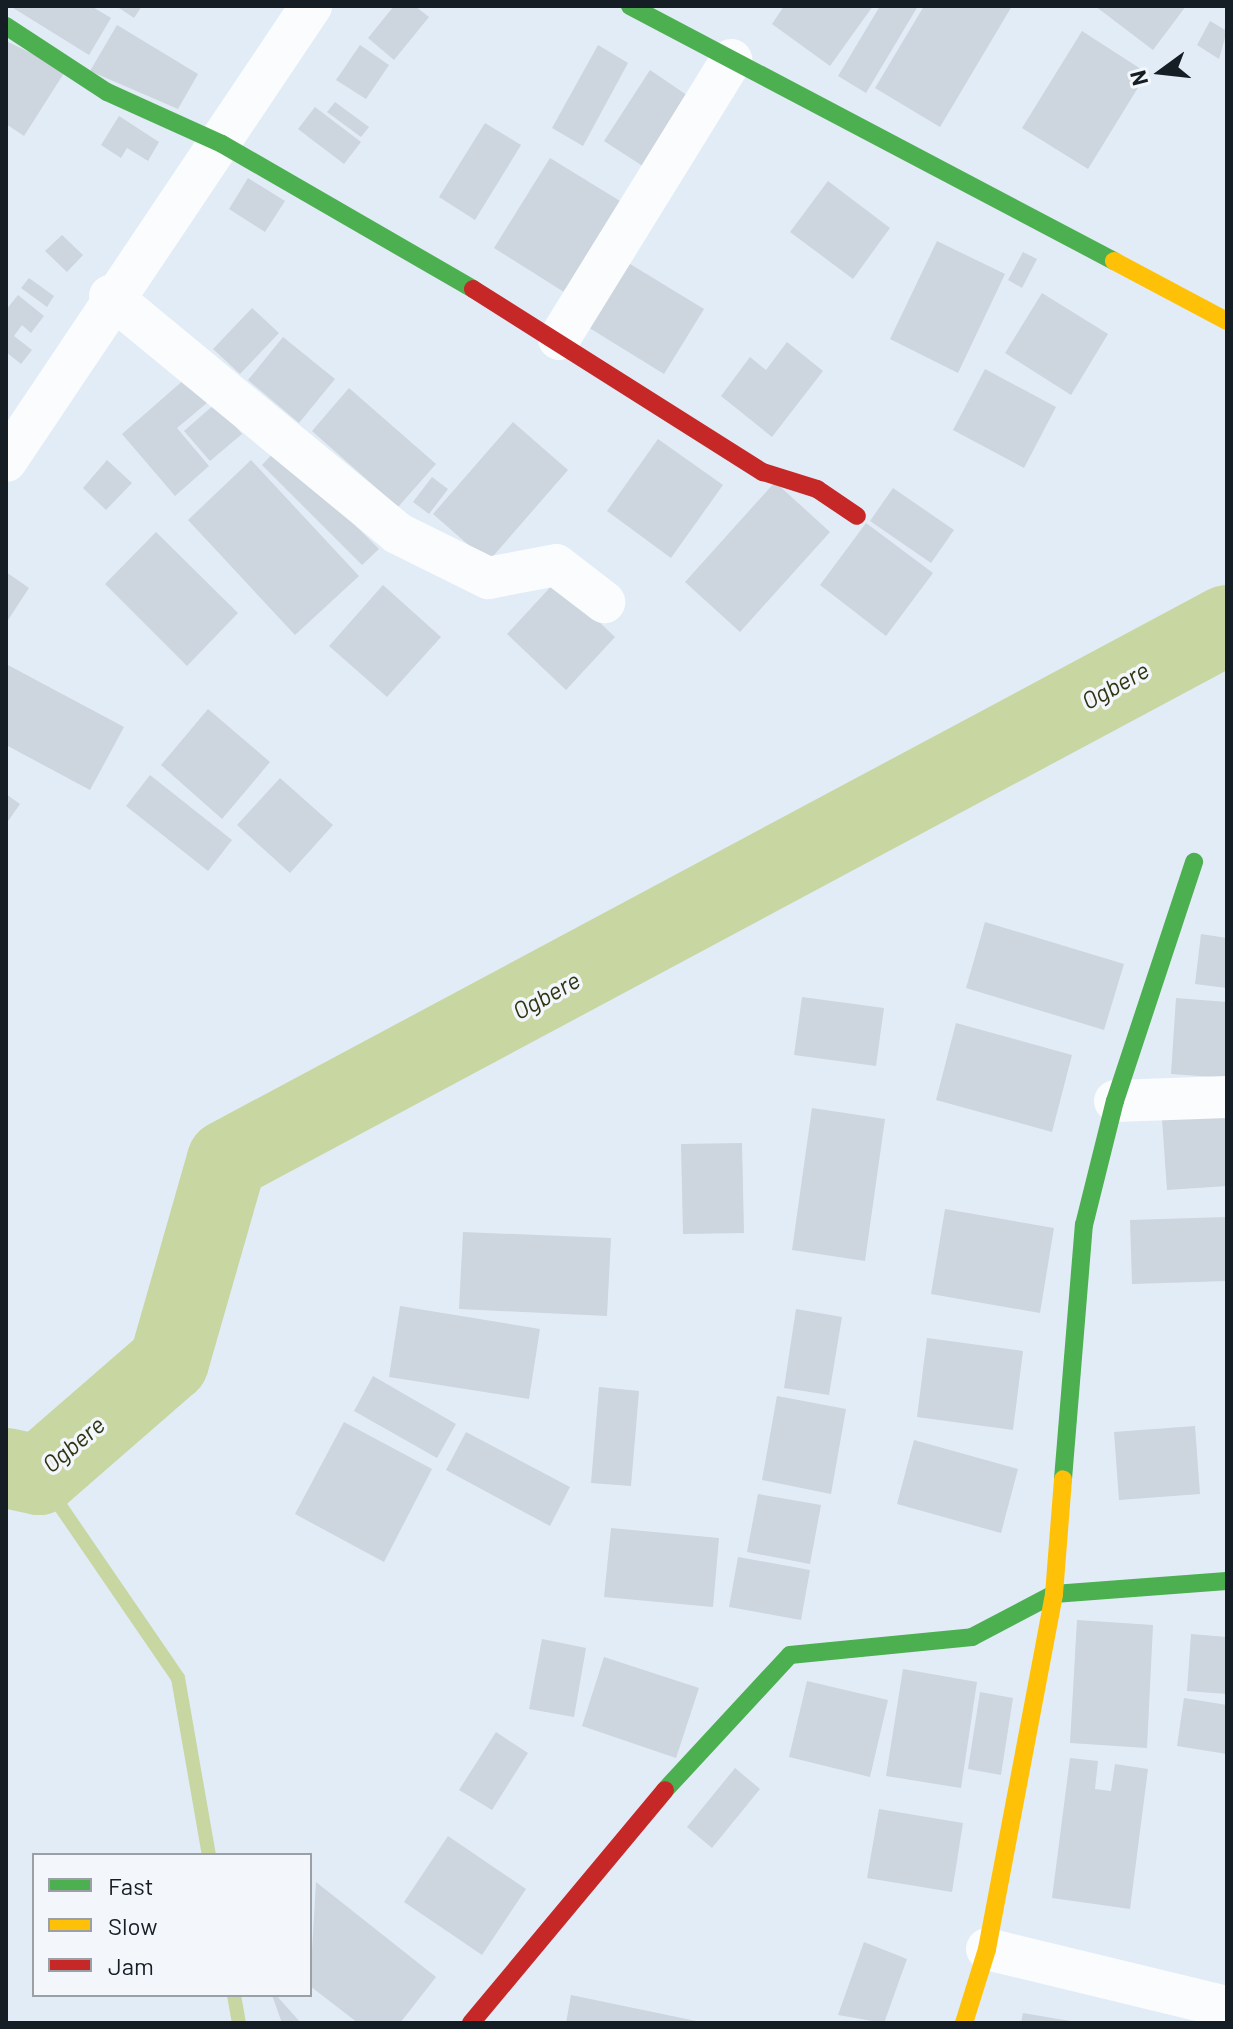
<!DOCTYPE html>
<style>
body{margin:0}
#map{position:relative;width:1233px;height:2029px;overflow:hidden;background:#e2ecf7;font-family:Barlow,sans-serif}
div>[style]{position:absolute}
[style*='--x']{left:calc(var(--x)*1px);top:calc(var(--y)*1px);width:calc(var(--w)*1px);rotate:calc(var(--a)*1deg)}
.stream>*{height:14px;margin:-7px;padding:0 7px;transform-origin:7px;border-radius:7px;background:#c8d6a2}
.river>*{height:80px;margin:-40px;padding:0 40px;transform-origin:40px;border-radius:40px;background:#c8d6a2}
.building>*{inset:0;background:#cdd5de}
.street>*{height:42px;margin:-21px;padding:0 21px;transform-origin:21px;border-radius:21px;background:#fbfcfe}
.fast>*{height:18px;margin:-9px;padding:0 9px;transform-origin:9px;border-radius:9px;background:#4caf50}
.slow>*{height:18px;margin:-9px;padding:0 9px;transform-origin:9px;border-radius:9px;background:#ffc107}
.jam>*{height:18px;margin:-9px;padding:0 9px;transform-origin:9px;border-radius:9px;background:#c62828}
span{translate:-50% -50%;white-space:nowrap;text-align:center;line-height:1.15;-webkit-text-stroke:7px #f3f7fc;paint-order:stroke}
.water-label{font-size:24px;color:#2f3513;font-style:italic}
.frame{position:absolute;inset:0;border:8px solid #151d25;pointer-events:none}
.legend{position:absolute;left:32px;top:1853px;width:280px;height:144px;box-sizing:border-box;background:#f3f7fc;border:2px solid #9aa0a6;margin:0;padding:10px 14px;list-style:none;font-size:24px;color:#151d25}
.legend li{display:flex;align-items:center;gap:16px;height:40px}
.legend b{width:40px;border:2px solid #9aa0a6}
.north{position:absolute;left:1121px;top:32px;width:80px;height:80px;-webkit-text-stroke:6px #f3f7fc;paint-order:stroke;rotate:255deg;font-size:22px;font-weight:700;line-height:32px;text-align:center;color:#151d25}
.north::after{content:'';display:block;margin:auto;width:28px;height:36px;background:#151d25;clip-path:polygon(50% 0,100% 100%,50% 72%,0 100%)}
</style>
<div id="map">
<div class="stream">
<div style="--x:39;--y:1475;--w:246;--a:55.6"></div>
<div style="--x:178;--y:1678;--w:180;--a:80.1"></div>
<div style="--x:234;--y:1995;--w:28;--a:80"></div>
</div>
<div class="river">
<div style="--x:6;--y:1468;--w:34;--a:12"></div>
<div style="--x:39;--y:1475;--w:172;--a:-41"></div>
<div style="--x:169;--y:1362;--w:210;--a:-74"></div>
<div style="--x:227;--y:1160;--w:1134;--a:-28.15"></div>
</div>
<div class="building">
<div style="clip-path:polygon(10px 6px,91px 6px,111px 18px,89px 55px)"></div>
<div style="clip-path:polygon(116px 6px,142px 6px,134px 18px)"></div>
<div style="clip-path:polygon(394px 6px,415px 6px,429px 17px,394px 60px,368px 38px)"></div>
<div style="clip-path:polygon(784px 6px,873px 6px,830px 66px,772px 24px)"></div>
<div style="clip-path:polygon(880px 6px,918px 6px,866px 93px,838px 76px)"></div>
<div style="clip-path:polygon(924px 6px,1012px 6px,940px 127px,875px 88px)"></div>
<div style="clip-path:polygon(1095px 6px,1186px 6px,1153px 50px)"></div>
<div style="clip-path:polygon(1210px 21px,1227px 31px,1219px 59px,1197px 45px)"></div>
<div style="clip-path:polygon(117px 25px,198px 74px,178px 109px,90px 71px)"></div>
<div style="clip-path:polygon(1082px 31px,1147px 73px,1088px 169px,1022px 128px)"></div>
<div style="clip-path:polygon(6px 41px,66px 70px,24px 136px,6px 124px)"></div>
<div style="clip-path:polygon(360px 45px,389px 65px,366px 99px,336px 80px)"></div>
<div style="clip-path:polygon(598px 45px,628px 63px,583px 146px,552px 128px)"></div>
<div style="clip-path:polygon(650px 70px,700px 104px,655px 174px,604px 141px)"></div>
<div style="clip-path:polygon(335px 102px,369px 127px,361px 137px,327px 112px)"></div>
<div style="clip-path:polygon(315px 107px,361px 142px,344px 164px,298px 129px)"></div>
<div style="clip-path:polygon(119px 116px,159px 142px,148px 161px,127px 148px,121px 158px,101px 145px)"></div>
<div style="clip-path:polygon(485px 123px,521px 145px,475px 220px,439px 197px)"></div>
<div style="clip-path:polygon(550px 158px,620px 201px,564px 292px,494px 248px)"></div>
<div style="clip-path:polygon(248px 178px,285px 201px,265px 232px,229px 209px)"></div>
<div style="clip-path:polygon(828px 181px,890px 228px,853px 279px,790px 232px)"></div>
<div style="clip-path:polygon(62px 235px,83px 255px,67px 272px,45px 251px)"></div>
<div style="clip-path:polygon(937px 241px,1005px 274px,958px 373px,890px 339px)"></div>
<div style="clip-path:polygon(1023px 252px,1037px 259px,1022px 288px,1008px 280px)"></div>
<div style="clip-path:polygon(617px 256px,704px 309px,664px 374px,578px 321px)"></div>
<div style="clip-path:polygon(29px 278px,54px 296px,47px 307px,21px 288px)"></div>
<div style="clip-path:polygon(1042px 293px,1108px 334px,1071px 395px,1005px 353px)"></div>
<div style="clip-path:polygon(18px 295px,44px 316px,31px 333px,22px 325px,14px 336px,32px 350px,21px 364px,6px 352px,6px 310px)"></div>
<div style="clip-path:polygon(252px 308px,279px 333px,240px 374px,213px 349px)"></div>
<div style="clip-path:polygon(283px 337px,335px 379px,299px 423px,248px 380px)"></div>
<div style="clip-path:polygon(787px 342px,823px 371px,772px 437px,721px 396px,750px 357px,766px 370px)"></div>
<div style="clip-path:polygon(985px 369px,1056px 407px,1024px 468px,953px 430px)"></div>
<div style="clip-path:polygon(186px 378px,207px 403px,177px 428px,209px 466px,175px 496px,122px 434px)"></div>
<div style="clip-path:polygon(349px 388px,436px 464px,398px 507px,312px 431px)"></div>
<div style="clip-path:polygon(216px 403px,242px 434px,210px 461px,184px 431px)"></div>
<div style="clip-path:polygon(513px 422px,568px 470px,488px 562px,433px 514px)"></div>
<div style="clip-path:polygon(658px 439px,723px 485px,671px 558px,607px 511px)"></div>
<div style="clip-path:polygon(278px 448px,379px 549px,362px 565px,262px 465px)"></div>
<div style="clip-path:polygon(107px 460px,132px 483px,106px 510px,83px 488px)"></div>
<div style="clip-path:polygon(251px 460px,359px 576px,295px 635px,188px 520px)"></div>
<div style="clip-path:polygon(432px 477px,448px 489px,429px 514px,413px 502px)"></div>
<div style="clip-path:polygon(775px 482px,830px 532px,740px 632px,685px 582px)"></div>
<div style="clip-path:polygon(893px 488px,954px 530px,931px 563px,870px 521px)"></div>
<div style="clip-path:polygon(866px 523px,933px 573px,886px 636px,820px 585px)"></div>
<div style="clip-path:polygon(156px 532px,238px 613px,187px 666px,105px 584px)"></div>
<div style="clip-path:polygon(6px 572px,29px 588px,6px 623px)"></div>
<div style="clip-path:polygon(556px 581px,615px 637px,566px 690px,507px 634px)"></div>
<div style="clip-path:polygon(383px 585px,441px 637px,387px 697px,329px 646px)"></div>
<div style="clip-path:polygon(6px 664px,124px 727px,90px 790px,6px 745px)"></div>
<div style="clip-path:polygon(208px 709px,270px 762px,222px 819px,161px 765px)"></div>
<div style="clip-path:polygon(150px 775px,232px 840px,208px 871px,126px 806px)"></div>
<div style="clip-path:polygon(280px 778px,333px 825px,290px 873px,237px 825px)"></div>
<div style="clip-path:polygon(6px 794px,20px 804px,6px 824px)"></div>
<div style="clip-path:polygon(985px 922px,1124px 964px,1104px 1030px,966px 988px)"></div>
<div style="clip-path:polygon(1201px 934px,1227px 938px,1227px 988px,1195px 984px)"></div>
<div style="clip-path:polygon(802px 997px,884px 1008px,876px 1066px,794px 1055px)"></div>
<div style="clip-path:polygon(1176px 998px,1227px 1002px,1227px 1078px,1171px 1074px)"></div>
<div style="clip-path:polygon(956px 1023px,1072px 1055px,1052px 1132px,936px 1100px)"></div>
<div style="clip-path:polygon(1227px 1101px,1227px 1186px,1167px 1190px,1161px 1105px)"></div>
<div style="clip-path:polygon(812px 1108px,885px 1119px,865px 1261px,792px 1250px)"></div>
<div style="clip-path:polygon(742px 1143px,744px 1233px,683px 1234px,681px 1144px)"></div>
<div style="clip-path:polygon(945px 1209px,1054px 1228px,1040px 1313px,931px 1294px)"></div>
<div style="clip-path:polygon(1227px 1217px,1227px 1281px,1132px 1284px,1130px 1220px)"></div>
<div style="clip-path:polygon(463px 1232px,611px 1238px,607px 1316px,459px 1309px)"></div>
<div style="clip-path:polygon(400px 1306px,540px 1329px,529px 1399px,389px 1377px)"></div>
<div style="clip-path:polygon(796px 1309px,842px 1317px,829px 1395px,784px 1388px)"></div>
<div style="clip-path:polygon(927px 1338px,1023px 1351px,1013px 1430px,917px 1417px)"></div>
<div style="clip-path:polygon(373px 1376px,456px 1424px,437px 1458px,354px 1411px)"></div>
<div style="clip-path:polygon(599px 1387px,639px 1391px,631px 1486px,591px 1483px)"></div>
<div style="clip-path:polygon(777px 1396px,846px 1409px,831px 1494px,762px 1480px)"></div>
<div style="clip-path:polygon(344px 1422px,432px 1469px,384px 1562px,295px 1514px)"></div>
<div style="clip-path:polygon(1195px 1426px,1200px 1494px,1119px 1500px,1114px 1432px)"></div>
<div style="clip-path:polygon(466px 1432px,570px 1487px,550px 1526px,446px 1470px)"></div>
<div style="clip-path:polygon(914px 1440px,1018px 1469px,1001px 1533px,897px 1504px)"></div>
<div style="clip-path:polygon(758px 1494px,821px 1505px,810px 1564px,747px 1552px)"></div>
<div style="clip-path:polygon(611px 1528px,719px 1538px,713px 1607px,604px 1597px)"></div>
<div style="clip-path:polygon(738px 1557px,810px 1570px,801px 1620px,729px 1607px)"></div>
<div style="clip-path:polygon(1077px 1620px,1153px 1625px,1147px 1748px,1070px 1743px)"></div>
<div style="clip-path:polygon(1191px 1634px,1227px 1637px,1227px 1694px,1187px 1691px)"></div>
<div style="clip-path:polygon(542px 1639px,586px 1648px,574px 1717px,529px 1709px)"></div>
<div style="clip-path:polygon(604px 1657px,699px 1688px,676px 1758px,582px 1726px)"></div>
<div style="clip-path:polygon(903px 1669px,977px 1682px,961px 1788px,886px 1776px)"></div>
<div style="clip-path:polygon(807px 1681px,888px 1700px,870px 1777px,789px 1757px)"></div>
<div style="clip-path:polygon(980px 1692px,1013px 1698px,1001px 1775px,968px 1769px)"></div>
<div style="clip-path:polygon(1184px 1698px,1227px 1705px,1227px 1754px,1177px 1746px)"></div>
<div style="clip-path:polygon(496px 1732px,528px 1753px,492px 1810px,459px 1790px)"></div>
<div style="clip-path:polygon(1070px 1758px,1098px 1761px,1095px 1789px,1111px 1791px,1115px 1764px,1148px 1769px,1130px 1909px,1052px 1898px)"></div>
<div style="clip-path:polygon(735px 1768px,760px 1789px,712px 1848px,687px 1827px)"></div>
<div style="clip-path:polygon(879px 1809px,963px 1823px,952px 1892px,867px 1878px)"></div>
<div style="clip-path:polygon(448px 1836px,526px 1889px,482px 1955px,404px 1902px)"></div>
<div style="clip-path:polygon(316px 1882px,436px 1977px,400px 2023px,358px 2023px,310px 1986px)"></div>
<div style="clip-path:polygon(864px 1942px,907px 1959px,884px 2023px,838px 2015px)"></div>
<div style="clip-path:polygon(272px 1995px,276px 1995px,301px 2023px,282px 2023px)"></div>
<div style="clip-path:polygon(571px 1995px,701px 2022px,701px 2023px,566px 2023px)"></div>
<div style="clip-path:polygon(1023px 2013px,1070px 2021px,1070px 2023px,1021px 2023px)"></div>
</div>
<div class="street">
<div style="--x:110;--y:296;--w:372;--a:39.5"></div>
<div style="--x:397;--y:533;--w:102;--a:26.3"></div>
<div style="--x:488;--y:578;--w:69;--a:-10.8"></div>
<div style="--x:556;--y:565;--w:61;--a:37.6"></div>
<div style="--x:559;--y:339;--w:328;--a:-58.3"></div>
<div style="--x:6;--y:461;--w:548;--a:-56.16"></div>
<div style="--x:1115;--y:1101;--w:112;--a:-2"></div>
<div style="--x:987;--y:1949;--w:247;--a:13.6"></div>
</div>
<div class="fast">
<div style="--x:630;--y:6;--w:547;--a:27.78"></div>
<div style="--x:6;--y:26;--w:121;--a:33.2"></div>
<div style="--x:107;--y:92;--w:126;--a:24.3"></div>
<div style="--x:222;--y:144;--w:290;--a:30"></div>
<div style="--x:1063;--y:1479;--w:255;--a:-85.3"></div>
<div style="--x:1084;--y:1225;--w:128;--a:-76"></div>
<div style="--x:1115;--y:1101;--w:252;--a:-71.7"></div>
<div style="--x:665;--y:1790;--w:184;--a:-47.2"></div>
<div style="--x:790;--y:1655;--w:183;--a:-5.6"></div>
<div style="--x:972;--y:1637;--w:93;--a:-27.7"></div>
<div style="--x:1054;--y:1594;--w:173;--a:-4.3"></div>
</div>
<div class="slow">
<div style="--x:1114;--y:261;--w:128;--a:28"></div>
<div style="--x:964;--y:2023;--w:77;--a:-72.7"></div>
<div style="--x:987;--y:1949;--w:361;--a:-79.3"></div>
<div style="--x:1054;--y:1594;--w:115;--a:-85.5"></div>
</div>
<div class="jam">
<div style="--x:473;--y:289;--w:343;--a:32.3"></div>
<div style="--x:763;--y:472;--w:57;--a:17.5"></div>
<div style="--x:817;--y:489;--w:48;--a:34"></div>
<div style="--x:471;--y:2023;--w:303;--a:-50.2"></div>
</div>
<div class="water-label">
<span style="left:1115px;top:685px;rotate:-29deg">Ogbere</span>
<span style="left:546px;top:995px;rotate:-29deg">Ogbere</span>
<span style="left:73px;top:1444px;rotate:-40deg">Ogbere</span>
</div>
<div class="frame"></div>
<ul class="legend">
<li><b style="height:10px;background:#4caf50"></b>Fast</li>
<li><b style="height:10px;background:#ffc107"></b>Slow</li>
<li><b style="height:10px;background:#c62828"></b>Jam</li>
</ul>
<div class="north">N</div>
</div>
